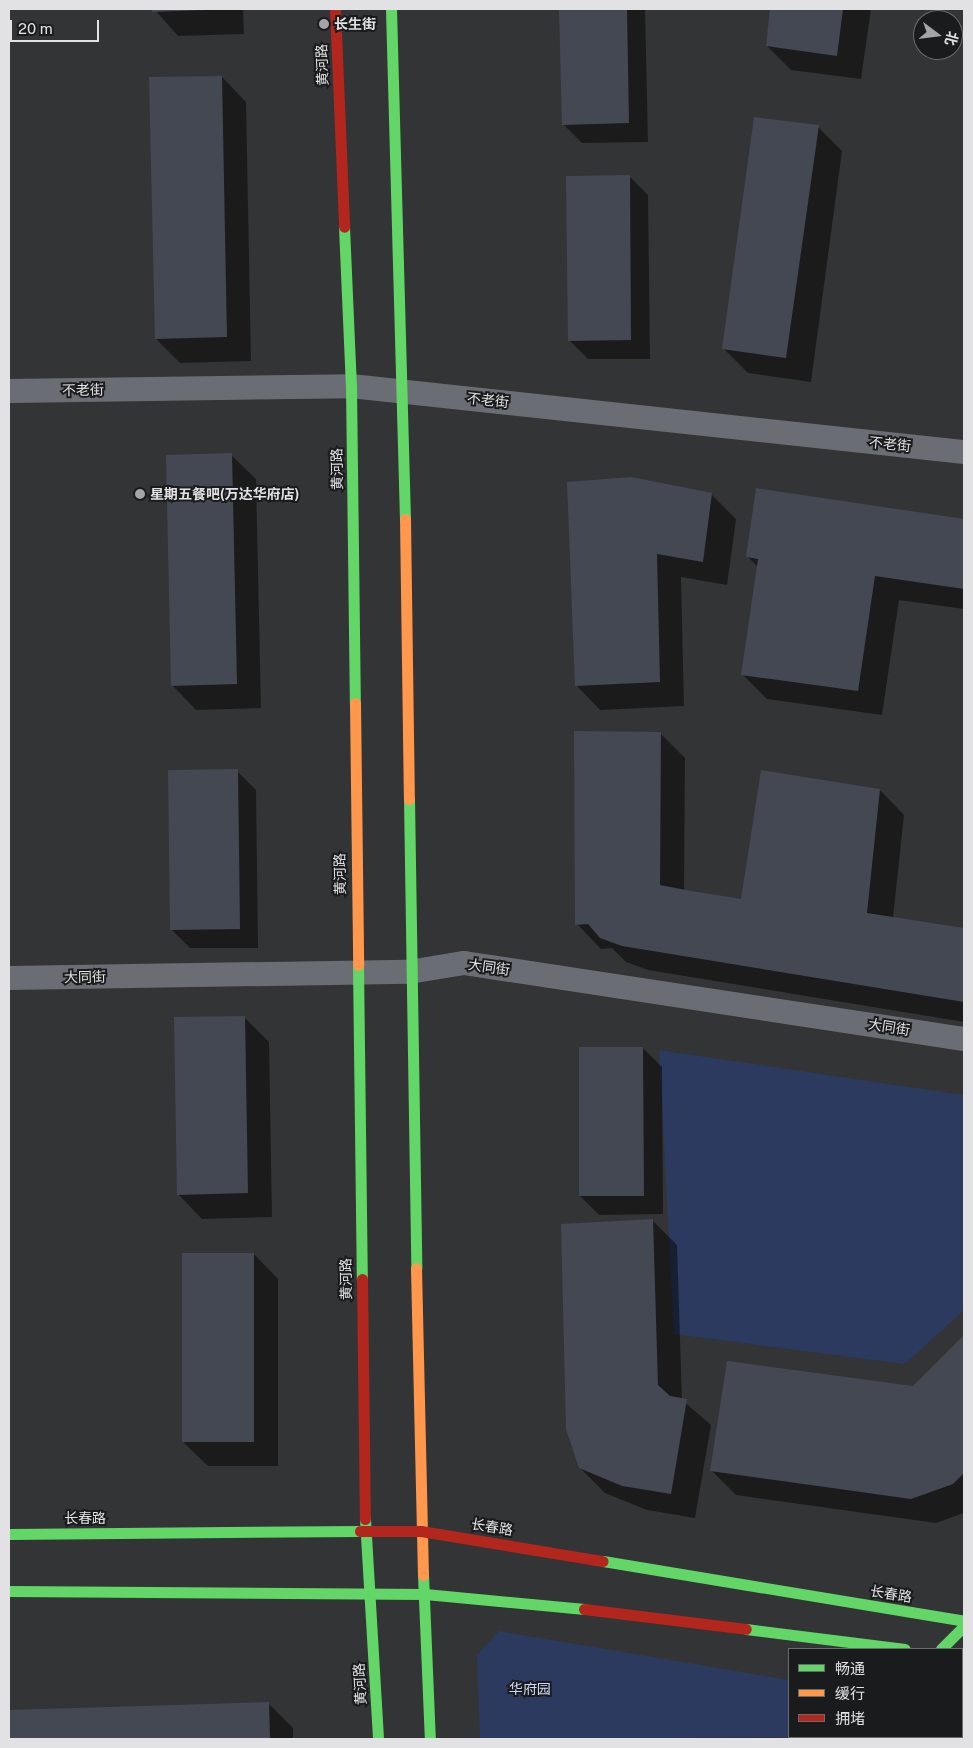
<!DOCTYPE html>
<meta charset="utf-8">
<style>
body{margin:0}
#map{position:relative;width:973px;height:1748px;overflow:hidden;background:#333435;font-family:"Public Sans","Noto Sans SC",sans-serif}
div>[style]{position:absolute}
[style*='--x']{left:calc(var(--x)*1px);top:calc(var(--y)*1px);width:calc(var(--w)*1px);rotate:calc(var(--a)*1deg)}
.green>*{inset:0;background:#2c3a60}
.shadow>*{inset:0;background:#0007}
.building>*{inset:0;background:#444853}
.street>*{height:24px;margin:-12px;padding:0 12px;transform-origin:12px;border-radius:12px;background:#6a6e74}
.fast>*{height:11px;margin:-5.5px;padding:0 5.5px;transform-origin:5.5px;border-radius:5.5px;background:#63d668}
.slow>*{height:11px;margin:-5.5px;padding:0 5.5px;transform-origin:5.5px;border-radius:5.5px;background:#ff974d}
.jam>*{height:11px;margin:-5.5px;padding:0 5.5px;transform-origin:5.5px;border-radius:5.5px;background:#b3261e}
.dots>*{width:14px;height:14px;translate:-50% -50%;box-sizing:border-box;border:2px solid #1a1b1c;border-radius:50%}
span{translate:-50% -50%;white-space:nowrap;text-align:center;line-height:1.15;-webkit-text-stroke:4px #1a1b1c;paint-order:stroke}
.poi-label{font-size:14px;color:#e2e2e4;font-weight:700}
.left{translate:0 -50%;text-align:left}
.street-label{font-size:14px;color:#e2e2e4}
.park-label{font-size:14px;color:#ccd9fa}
.frame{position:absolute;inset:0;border:10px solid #e2e2e4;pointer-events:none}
.legend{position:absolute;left:788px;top:1648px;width:175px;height:90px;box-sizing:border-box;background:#1a1b1c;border:1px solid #6a6b6c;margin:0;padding:6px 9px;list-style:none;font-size:15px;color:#e2e2e4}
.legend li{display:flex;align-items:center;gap:10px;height:25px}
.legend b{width:25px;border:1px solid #6a6b6c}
.north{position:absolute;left:913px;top:10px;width:50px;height:50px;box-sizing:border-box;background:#1a1b1c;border:1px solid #6a6b6c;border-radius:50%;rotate:105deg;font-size:14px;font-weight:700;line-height:20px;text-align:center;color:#e2e2e4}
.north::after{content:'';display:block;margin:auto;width:18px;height:22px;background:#a5a5a7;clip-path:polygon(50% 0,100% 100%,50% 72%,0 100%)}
.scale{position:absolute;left:10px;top:20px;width:89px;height:22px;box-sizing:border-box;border:2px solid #e2e2e4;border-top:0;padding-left:6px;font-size:15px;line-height:18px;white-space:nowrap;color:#e2e2e4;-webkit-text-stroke:4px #1a1b1c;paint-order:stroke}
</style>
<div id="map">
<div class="green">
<div style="clip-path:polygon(659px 1050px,964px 1095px,964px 1310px,905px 1364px,674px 1334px)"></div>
<div style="clip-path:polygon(499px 1631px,789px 1680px,789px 1737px,813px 1737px,480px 1739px,477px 1655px)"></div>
</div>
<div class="shadow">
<div style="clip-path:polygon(154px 9px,243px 9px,244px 34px,178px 36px)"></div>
<div style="clip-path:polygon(560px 9px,645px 9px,648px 142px,582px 143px,563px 124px)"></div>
<div style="clip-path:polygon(772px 9px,871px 9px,861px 79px,791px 70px,767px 46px)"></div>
<div style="clip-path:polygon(222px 77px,246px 102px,251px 361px,180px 363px,156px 339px)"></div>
<div style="clip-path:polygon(818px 127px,842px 151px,811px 382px,748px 373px,723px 348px)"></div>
<div style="clip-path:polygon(629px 176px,648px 195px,650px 359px,588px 359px,569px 340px)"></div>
<div style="clip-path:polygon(231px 455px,256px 479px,261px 708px,196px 710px,172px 685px)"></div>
<div style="clip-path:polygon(569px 483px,711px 494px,736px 519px,727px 585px,681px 577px,684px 706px,600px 710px,576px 685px)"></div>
<div style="clip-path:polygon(757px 490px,964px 520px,964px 609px,899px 600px,882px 715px,767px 699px,742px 674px,758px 567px,748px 557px)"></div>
<div style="clip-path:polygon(660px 733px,685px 758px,684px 890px,742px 900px,880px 790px,904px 815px,893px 918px,964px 929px,964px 1022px,648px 970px,626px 962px,612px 948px,601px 949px,577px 924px)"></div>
<div style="clip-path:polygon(237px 771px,256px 790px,258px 948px,190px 948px,171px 929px)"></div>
<div style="clip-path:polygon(245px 1018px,269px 1042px,272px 1217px,202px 1219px,178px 1194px)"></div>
<div style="clip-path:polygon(643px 1048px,662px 1067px,663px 1214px,599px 1215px,580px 1196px)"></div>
<div style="clip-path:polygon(652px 1220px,677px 1245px,682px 1400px,711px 1425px,695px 1518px,647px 1510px,605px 1493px,580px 1468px)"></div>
<div style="clip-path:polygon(254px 1254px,278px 1279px,278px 1466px,208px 1466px,183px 1442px)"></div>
<div style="clip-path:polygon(964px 1337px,964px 1513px,936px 1523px,736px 1495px,712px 1471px,913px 1387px)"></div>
<div style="clip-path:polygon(268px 1703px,293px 1728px,293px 1739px,9px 1739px,9px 1711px)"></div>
</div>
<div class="building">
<div style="clip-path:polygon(152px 9px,207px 9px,207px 10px,152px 12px)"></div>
<div style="clip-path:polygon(559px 9px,627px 9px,629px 123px,562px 125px)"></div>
<div style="clip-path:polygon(770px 9px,843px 9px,837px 56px,766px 46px)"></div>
<div style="clip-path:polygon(222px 76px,227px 337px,155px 339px,149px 77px)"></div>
<div style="clip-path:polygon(754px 117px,819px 125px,786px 358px,722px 349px)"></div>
<div style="clip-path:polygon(630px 175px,631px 340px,568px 341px,566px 176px)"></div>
<div style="clip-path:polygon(232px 453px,237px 684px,171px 686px,166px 455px)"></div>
<div style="clip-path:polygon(631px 477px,712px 493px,703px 562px,657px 554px,660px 682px,575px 686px,567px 482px)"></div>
<div style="clip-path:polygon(756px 488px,964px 519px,964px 589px,875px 576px,858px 691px,741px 675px,758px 559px,746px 557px)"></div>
<div style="clip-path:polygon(574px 731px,661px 732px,660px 885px,686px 890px,741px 899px,761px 770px,880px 789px,867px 913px,964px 928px,964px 1002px,622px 946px,600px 938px,588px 924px,575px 925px)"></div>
<div style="clip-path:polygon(238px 769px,240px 929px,170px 930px,168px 770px)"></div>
<div style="clip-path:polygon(245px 1016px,248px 1193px,177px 1195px,174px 1017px)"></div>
<div style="clip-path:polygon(579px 1047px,643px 1047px,644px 1196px,579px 1196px)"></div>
<div style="clip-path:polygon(653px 1219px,658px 1385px,670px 1396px,687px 1399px,671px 1494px,622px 1486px,579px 1468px,566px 1429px,561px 1224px)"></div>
<div style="clip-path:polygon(182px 1253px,254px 1253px,254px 1442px,182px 1442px)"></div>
<div style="clip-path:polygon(964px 1335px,964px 1473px,953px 1484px,911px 1499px,710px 1471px,727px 1361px,913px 1386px)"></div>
<div style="clip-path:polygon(269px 1702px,270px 1739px,9px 1739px,9px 1710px)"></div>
</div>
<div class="street">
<div style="--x:9;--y:391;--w:342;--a:-0.8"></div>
<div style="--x:351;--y:386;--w:617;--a:6.15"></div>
<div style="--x:9;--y:978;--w:400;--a:-0.9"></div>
<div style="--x:409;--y:972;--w:56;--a:-9.3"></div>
<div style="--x:464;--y:963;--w:506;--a:8.64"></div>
</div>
<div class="fast">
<div style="--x:391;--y:9;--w:510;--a:88.43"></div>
<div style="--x:344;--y:227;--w:159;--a:87.5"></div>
<div style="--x:351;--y:386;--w:317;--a:89.3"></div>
<div style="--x:409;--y:799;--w:469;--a:89.1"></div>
<div style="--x:358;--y:965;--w:314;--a:89.3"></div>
<div style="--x:365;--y:1519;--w:220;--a:86.6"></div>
<div style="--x:9;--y:1534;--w:351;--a:-0.5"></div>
<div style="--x:603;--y:1561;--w:366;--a:9.4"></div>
<div style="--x:423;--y:1575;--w:164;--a:87.6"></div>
<div style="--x:9;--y:1591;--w:416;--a:0.4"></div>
<div style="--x:425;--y:1594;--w:160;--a:5.4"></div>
<div style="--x:746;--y:1629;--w:160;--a:7.2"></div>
<div style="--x:941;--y:1649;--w:33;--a:-45"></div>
<div style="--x:853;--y:1739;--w:4;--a:-34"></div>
</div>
<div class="slow">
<div style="--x:405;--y:519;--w:280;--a:89.2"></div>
<div style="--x:355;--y:703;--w:262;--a:89.3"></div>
<div style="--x:416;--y:1268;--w:307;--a:88.7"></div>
<div style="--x:897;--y:1739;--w:4;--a:-34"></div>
</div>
<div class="jam">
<div style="--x:335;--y:9;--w:218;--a:87.6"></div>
<div style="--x:362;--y:1279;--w:240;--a:89.3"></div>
<div style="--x:360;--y:1531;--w:61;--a:0"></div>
<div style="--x:421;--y:1531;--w:184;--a:9.4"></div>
<div style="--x:584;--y:1609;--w:163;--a:7"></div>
<div style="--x:962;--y:1657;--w:2;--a:27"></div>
</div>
<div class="dots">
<div style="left:324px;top:24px;background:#a5a5a7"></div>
<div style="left:140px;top:494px;background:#a5a5a7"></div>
</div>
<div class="poi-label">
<span class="left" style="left:334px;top:24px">长生街</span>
<span class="left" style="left:150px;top:494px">星期五餐吧(万达华府店)</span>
</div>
<div class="street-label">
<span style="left:322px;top:65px;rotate:-92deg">黄河路</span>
<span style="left:83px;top:390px;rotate:-1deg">不老街</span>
<span style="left:488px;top:400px;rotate:6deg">不老街</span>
<span style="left:890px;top:444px;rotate:6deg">不老街</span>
<span style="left:337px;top:469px;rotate:-91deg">黄河路</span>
<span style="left:340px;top:874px;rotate:-91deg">黄河路</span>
<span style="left:489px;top:967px;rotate:8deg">大同街</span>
<span style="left:85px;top:977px;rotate:-1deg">大同街</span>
<span style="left:889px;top:1027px;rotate:9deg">大同街</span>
<span style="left:346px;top:1279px;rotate:-91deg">黄河路</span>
<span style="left:85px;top:1518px">长春路</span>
<span style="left:492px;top:1527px;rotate:9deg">长春路</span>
<span style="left:891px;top:1594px;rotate:9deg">长春路</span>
<span style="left:360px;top:1684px;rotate:-93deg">黄河路</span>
</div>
<div class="park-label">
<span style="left:530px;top:1689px">华府园</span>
</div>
<div class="frame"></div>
<ul class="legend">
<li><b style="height:6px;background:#63d668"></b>畅通</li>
<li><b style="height:6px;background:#ff974d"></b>缓行</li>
<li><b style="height:6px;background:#b3261e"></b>拥堵</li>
</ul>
<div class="north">北</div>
<div class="scale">20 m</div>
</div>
